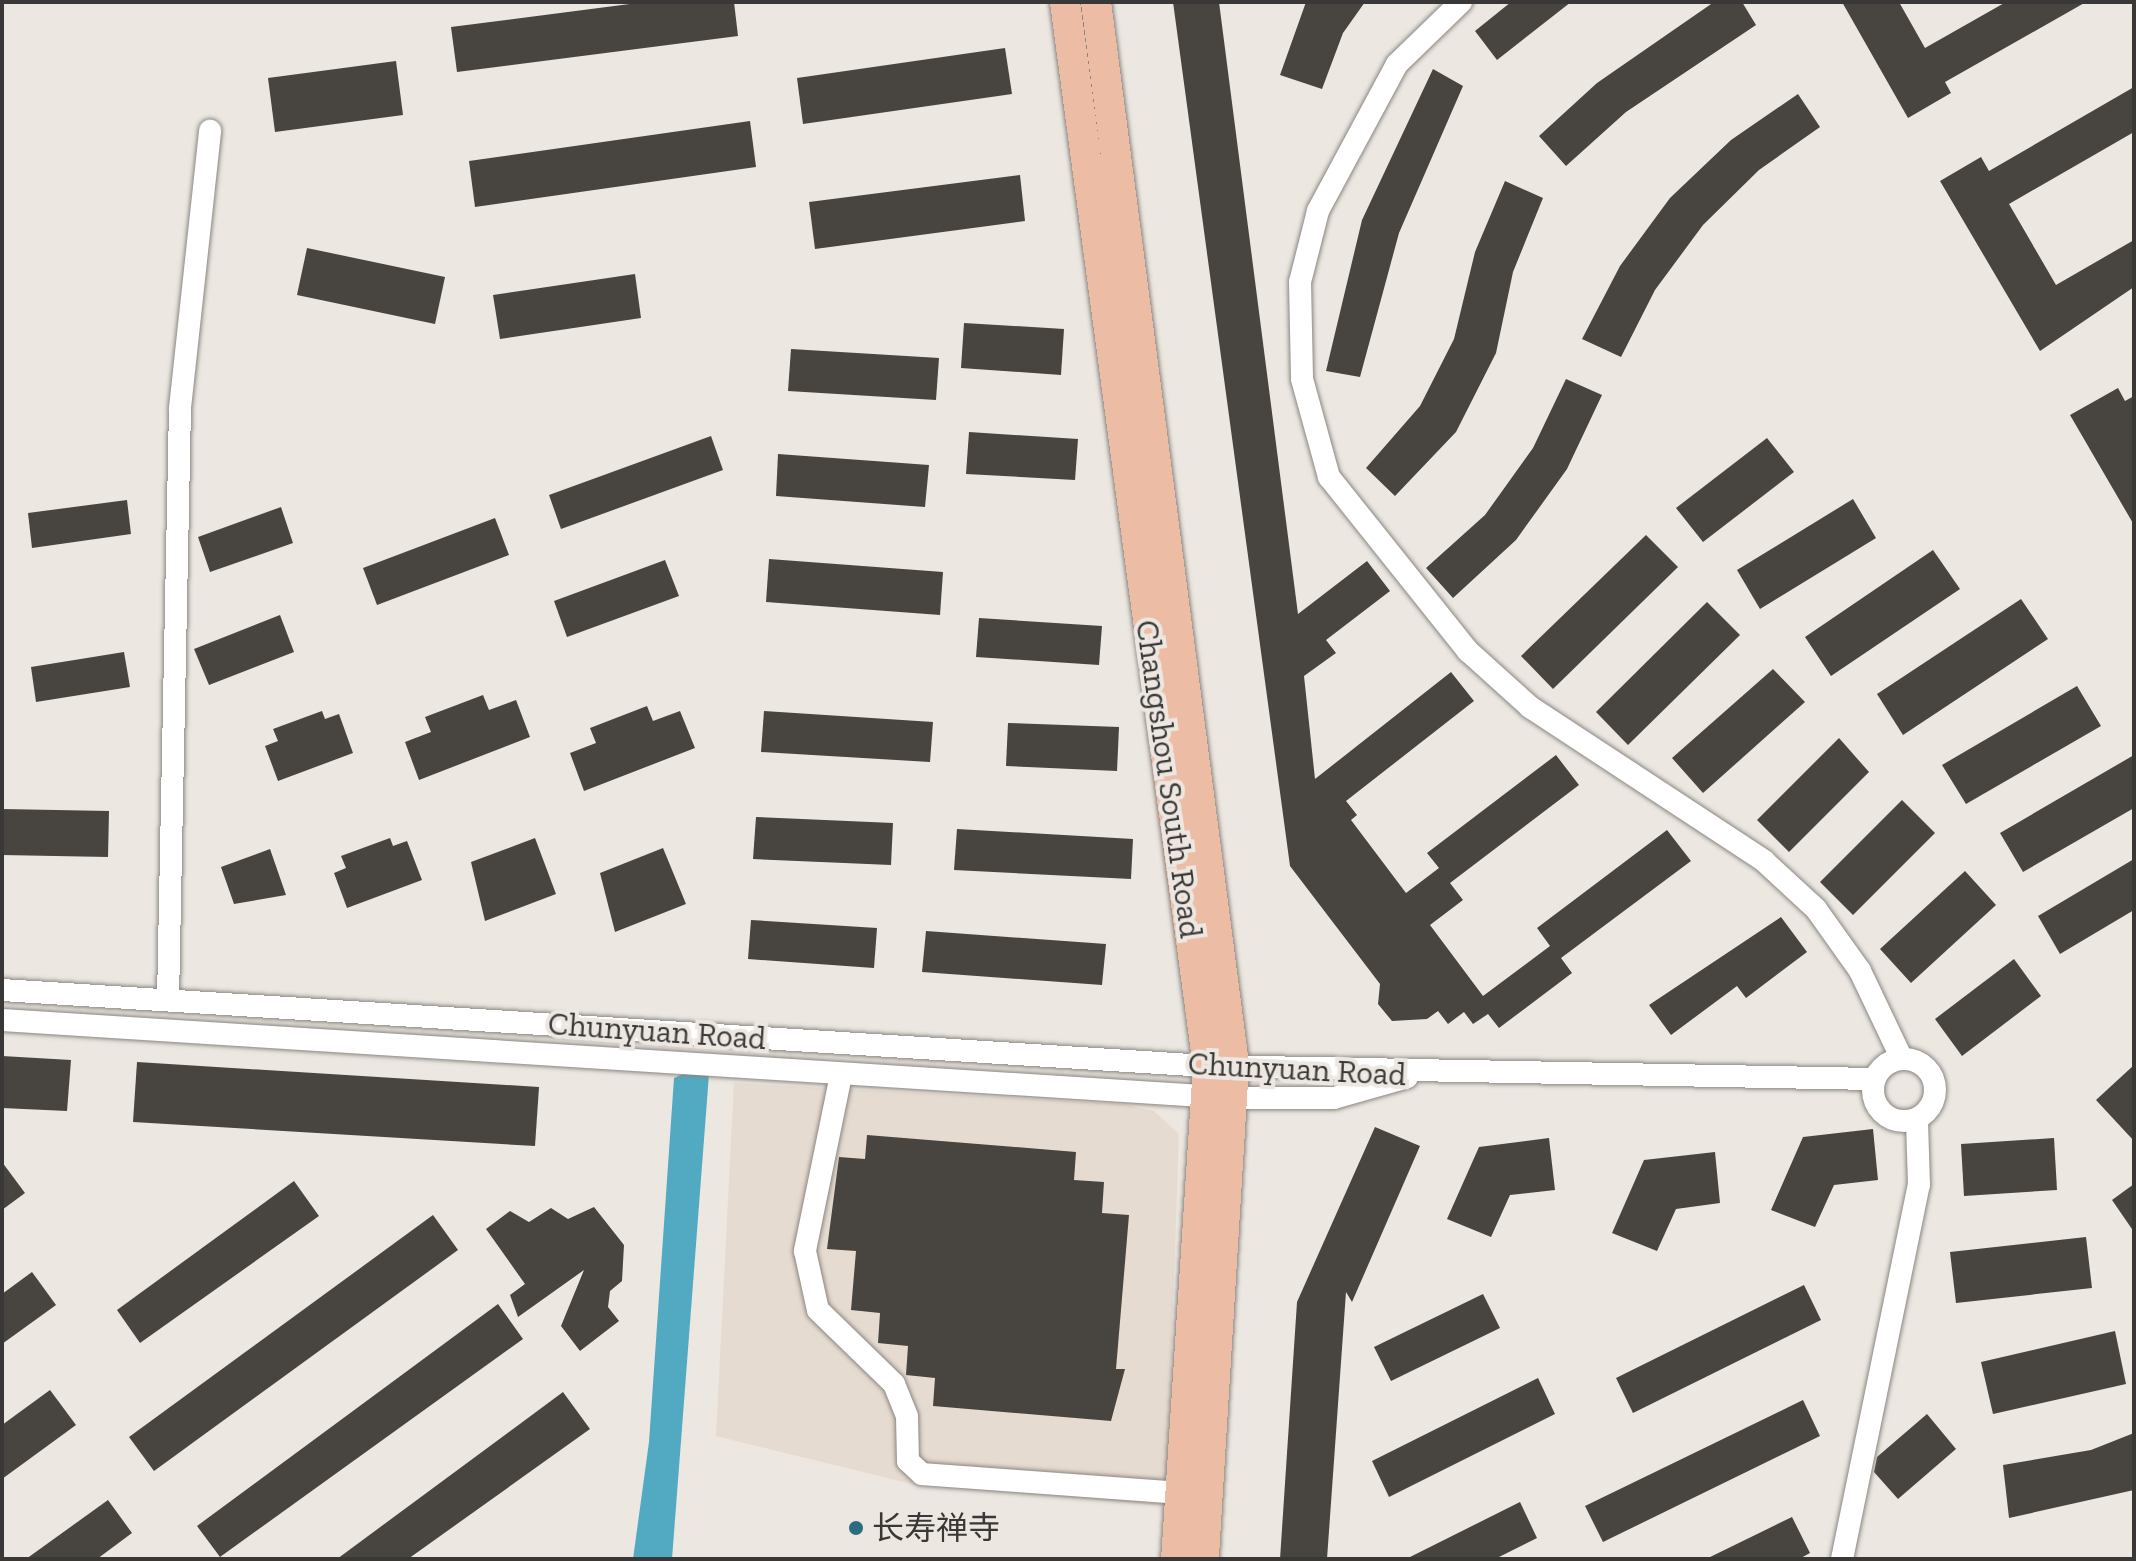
<!DOCTYPE html>
<meta charset="utf-8">
<style>
body{margin:0}
#map{position:relative;width:2136px;height:1561px;overflow:hidden;background:#ece7e1;font-family:"Zilla Slab","Noto Sans SC",serif}
div>[style]{position:absolute}
[style*='--x']{left:calc(var(--x)*1px);top:calc(var(--y)*1px);width:calc(var(--w)*1px);rotate:calc(var(--a)*1deg)}
.built>*{inset:0;background:#e6dbd0}
.water>*{inset:0;background:#51aac1}
.building>*{inset:0;background:#48443f}
.roads{filter:drop-shadow(0 0 2px #8b8681) drop-shadow(0 0 2px #8b8681)}
.minor>*{height:22px;margin:-11px;padding:0 11px;transform-origin:11px;border-radius:11px;background:#fff}
.minor>.ring{margin:-11px;padding:0;box-sizing:content-box;background:none;border:22px solid #fff;border-radius:50%}
.major>*{height:30px;margin:-15px;padding:0 15px;transform-origin:15px;border-radius:15px;background:#ecbca5}
.dots>*{width:22px;height:22px;translate:-50% -50%;box-sizing:border-box;border:4px solid #ece7e1;border-radius:50%}
span{translate:-50% -50%;white-space:nowrap;text-align:center;line-height:1.15;-webkit-text-stroke:8px #ece7e1;paint-order:stroke}
.street-label{font-size:32px;color:#3a3836}
.poi-label{font-size:32px;color:#3a3836}
.left{translate:0 -50%;text-align:left}
.frame{position:absolute;inset:0;border:4px solid #3a3836;pointer-events:none}
</style>
<div id="map">
<div class="built">
<div style="clip-path:polygon(734px 1083px,1122px 1104px,1154px 1111px,1179px 1134px,1166px 1506px,912px 1484px,716px 1436px)"></div>
</div>
<div class="water">
<div style="clip-path:polygon(690px 1071px,709px 1074px,672px 1559px,633px 1559px,649px 1442px,674px 1078px)"></div>
</div>
<div class="building">
<div style="clip-path:polygon(645px 2px,734px 2px,738px 36px,457px 72px,451px 27px)"></div>
<div style="clip-path:polygon(1173px 2px,1219px 2px,1298px 614px,1367px 561px,1390px 591px,1326px 640px,1336px 653px,1304px 676px,1315px 779px,1451px 672px,1474px 701px,1346px 801px,1357px 815px,1351px 820px,1406px 893px,1439px 868px,1427px 853px,1556px 755px,1579px 785px,1450px 883px,1463px 900px,1430px 925px,1483px 996px,1550px 946px,1537px 928px,1667px 830px,1691px 861px,1561px 958px,1572px 973px,1499px 1028px,1488px 1014px,1473px 1024px,1464px 1012px,1448px 1024px,1438px 1011px,1427px 1019px,1392px 1021px,1378px 1004px,1380px 984px,1290px 866px)"></div>
<div style="clip-path:polygon(1306px 2px,1365px 2px,1343px 33px,1322px 89px,1280px 75px)"></div>
<div style="clip-path:polygon(1511px 2px,1571px 2px,1497px 60px,1475px 31px)"></div>
<div style="clip-path:polygon(1714px 2px,1742px 2px,1756px 25px,1626px 112px,1566px 166px,1539px 136px,1597px 83px)"></div>
<div style="clip-path:polygon(1842px 2px,1899px 2px,1925px 48px,2006px 2px,2086px 2px,1945px 82px,1951px 93px,1908px 118px)"></div>
<div style="clip-path:polygon(1005px 48px,1012px 94px,803px 124px,797px 78px)"></div>
<div style="clip-path:polygon(396px 61px,403px 115px,275px 132px,268px 78px)"></div>
<div style="clip-path:polygon(1433px 69px,1463px 86px,1399px 233px,1360px 377px,1326px 371px,1362px 220px)"></div>
<div style="clip-path:polygon(2134px 87px,2134px 132px,2009px 204px,2056px 285px,2134px 240px,2134px 287px,2040px 351px,1940px 181px,1981px 157px,1989px 171px)"></div>
<div style="clip-path:polygon(1798px 94px,1820px 127px,1759px 170px,1703px 225px,1655px 290px,1621px 357px,1582px 339px,1620px 266px,1670px 198px,1731px 140px)"></div>
<div style="clip-path:polygon(750px 121px,756px 167px,475px 207px,469px 161px)"></div>
<div style="clip-path:polygon(1020px 175px,1025px 221px,815px 249px,809px 202px)"></div>
<div style="clip-path:polygon(1505px 181px,1543px 198px,1513px 272px,1496px 353px,1456px 432px,1395px 496px,1366px 468px,1420px 406px,1454px 339px,1475px 252px)"></div>
<div style="clip-path:polygon(307px 248px,445px 277px,435px 324px,297px 295px)"></div>
<div style="clip-path:polygon(635px 274px,641px 318px,500px 339px,493px 295px)"></div>
<div style="clip-path:polygon(964px 323px,1064px 329px,1061px 375px,961px 368px)"></div>
<div style="clip-path:polygon(791px 349px,939px 358px,936px 400px,788px 391px)"></div>
<div style="clip-path:polygon(1566px 379px,1602px 395px,1567px 469px,1516px 540px,1453px 598px,1426px 568px,1485px 515px,1533px 448px)"></div>
<div style="clip-path:polygon(2118px 388px,2125px 401px,2134px 396px,2134px 525px,2070px 415px)"></div>
<div style="clip-path:polygon(969px 432px,1078px 439px,1075px 480px,966px 474px)"></div>
<div style="clip-path:polygon(711px 436px,723px 470px,561px 529px,549px 495px)"></div>
<div style="clip-path:polygon(1767px 438px,1794px 472px,1703px 542px,1676px 508px)"></div>
<div style="clip-path:polygon(778px 454px,929px 465px,925px 507px,776px 496px)"></div>
<div style="clip-path:polygon(1853px 499px,1876px 538px,1760px 609px,1737px 570px)"></div>
<div style="clip-path:polygon(127px 500px,131px 534px,32px 548px,28px 513px)"></div>
<div style="clip-path:polygon(281px 507px,293px 543px,210px 572px,198px 537px)"></div>
<div style="clip-path:polygon(495px 518px,509px 555px,377px 605px,363px 568px)"></div>
<div style="clip-path:polygon(1646px 535px,1678px 567px,1553px 689px,1521px 656px)"></div>
<div style="clip-path:polygon(1933px 550px,1960px 589px,1831px 676px,1805px 637px)"></div>
<div style="clip-path:polygon(769px 559px,943px 572px,940px 615px,766px 602px)"></div>
<div style="clip-path:polygon(665px 560px,679px 596px,567px 637px,554px 601px)"></div>
<div style="clip-path:polygon(2021px 599px,2048px 639px,1903px 735px,1877px 694px)"></div>
<div style="clip-path:polygon(1707px 602px,1740px 635px,1628px 745px,1596px 712px)"></div>
<div style="clip-path:polygon(280px 615px,294px 652px,209px 685px,194px 649px)"></div>
<div style="clip-path:polygon(979px 618px,1102px 626px,1099px 665px,976px 657px)"></div>
<div style="clip-path:polygon(124px 652px,130px 687px,36px 702px,31px 667px)"></div>
<div style="clip-path:polygon(1773px 669px,1805px 702px,1703px 793px,1672px 758px)"></div>
<div style="clip-path:polygon(2077px 686px,2101px 726px,1966px 804px,1942px 765px)"></div>
<div style="clip-path:polygon(483px 695px,489px 710px,516px 700px,530px 737px,419px 780px,405px 742px,431px 732px,425px 717px)"></div>
<div style="clip-path:polygon(647px 706px,653px 721px,680px 711px,695px 748px,584px 791px,570px 753px,596px 743px,590px 728px)"></div>
<div style="clip-path:polygon(322px 711px,325px 719px,339px 714px,353px 753px,278px 781px,265px 746px,278px 741px,273px 729px)"></div>
<div style="clip-path:polygon(764px 711px,933px 722px,930px 762px,761px 752px)"></div>
<div style="clip-path:polygon(1008px 723px,1119px 727px,1117px 771px,1006px 766px)"></div>
<div style="clip-path:polygon(1839px 738px,1869px 772px,1789px 852px,1757px 820px)"></div>
<div style="clip-path:polygon(2134px 755px,2134px 808px,2023px 872px,2000px 833px)"></div>
<div style="clip-path:polygon(1902px 800px,1935px 833px,1853px 915px,1820px 882px)"></div>
<div style="clip-path:polygon(2px 809px,109px 811px,108px 857px,2px 855px)"></div>
<div style="clip-path:polygon(756px 817px,893px 823px,891px 865px,753px 859px)"></div>
<div style="clip-path:polygon(957px 829px,1133px 839px,1131px 879px,954px 870px)"></div>
<div style="clip-path:polygon(390px 838px,393px 846px,407px 841px,422px 880px,347px 908px,334px 873px,346px 868px,341px 856px)"></div>
<div style="clip-path:polygon(535px 838px,556px 894px,485px 921px,471px 862px)"></div>
<div style="clip-path:polygon(663px 848px,686px 904px,615px 932px,600px 873px)"></div>
<div style="clip-path:polygon(270px 849px,286px 895px,234px 904px,221px 867px)"></div>
<div style="clip-path:polygon(2134px 859px,2134px 910px,2060px 954px,2038px 916px)"></div>
<div style="clip-path:polygon(1965px 871px,1996px 905px,1911px 983px,1880px 949px)"></div>
<div style="clip-path:polygon(1781px 917px,1807px 952px,1746px 998px,1737px 986px,1671px 1035px,1649px 1005px)"></div>
<div style="clip-path:polygon(751px 920px,877px 928px,874px 968px,748px 959px)"></div>
<div style="clip-path:polygon(926px 931px,1106px 944px,1102px 985px,922px 972px)"></div>
<div style="clip-path:polygon(2014px 959px,2041px 996px,1962px 1056px,1935px 1019px)"></div>
<div style="clip-path:polygon(2px 1056px,71px 1060px,67px 1111px,2px 1108px)"></div>
<div style="clip-path:polygon(137px 1062px,539px 1087px,535px 1146px,133px 1122px)"></div>
<div style="clip-path:polygon(2134px 1065px,2134px 1141px,2096px 1100px)"></div>
<div style="clip-path:polygon(1375px 1127px,1420px 1146px,1352px 1302px,1346px 1292px,1327px 1559px,1280px 1559px,1297px 1302px)"></div>
<div style="clip-path:polygon(1873px 1129px,1878px 1180px,1834px 1185px,1815px 1227px,1771px 1210px,1803px 1137px)"></div>
<div style="clip-path:polygon(867px 1135px,1076px 1152px,1074px 1180px,1104px 1182px,1102px 1213px,1129px 1215px,1116px 1369px,1125px 1369px,1111px 1421px,933px 1406px,935px 1378px,906px 1375px,908px 1346px,878px 1343px,880px 1313px,851px 1310px,856px 1251px,827px 1249px,839px 1157px,865px 1159px)"></div>
<div style="clip-path:polygon(1549px 1138px,1555px 1190px,1510px 1195px,1491px 1237px,1447px 1219px,1479px 1147px)"></div>
<div style="clip-path:polygon(2054px 1138px,2057px 1190px,1964px 1196px,1961px 1144px)"></div>
<div style="clip-path:polygon(1715px 1152px,1720px 1203px,1676px 1209px,1657px 1251px,1612px 1233px,1644px 1160px)"></div>
<div style="clip-path:polygon(2px 1162px,25px 1193px,2px 1210px)"></div>
<div style="clip-path:polygon(294px 1181px,319px 1216px,140px 1343px,117px 1310px)"></div>
<div style="clip-path:polygon(2134px 1184px,2134px 1232px,2112px 1200px)"></div>
<div style="clip-path:polygon(594px 1207px,624px 1245px,622px 1281px,610px 1291px,608px 1307px,619px 1321px,580px 1351px,561px 1326px,584px 1270px,518px 1317px,510px 1295px,525px 1284px,486px 1229px,510px 1211px,529px 1222px,551px 1208px,568px 1219px)"></div>
<div style="clip-path:polygon(433px 1215px,458px 1250px,154px 1471px,129px 1437px)"></div>
<div style="clip-path:polygon(2086px 1237px,2092px 1288px,1956px 1303px,1950px 1252px)"></div>
<div style="clip-path:polygon(32px 1272px,56px 1305px,2px 1344px,2px 1294px)"></div>
<div style="clip-path:polygon(1804px 1285px,1821px 1320px,1633px 1413px,1616px 1378px)"></div>
<div style="clip-path:polygon(1483px 1294px,1500px 1328px,1391px 1381px,1374px 1347px)"></div>
<div style="clip-path:polygon(498px 1304px,523px 1339px,220px 1557px,197px 1526px)"></div>
<div style="clip-path:polygon(2115px 1331px,2126px 1384px,1993px 1414px,1981px 1362px)"></div>
<div style="clip-path:polygon(1538px 1378px,1555px 1414px,1389px 1497px,1372px 1461px)"></div>
<div style="clip-path:polygon(50px 1390px,76px 1425px,2px 1479px,2px 1425px)"></div>
<div style="clip-path:polygon(563px 1392px,590px 1429px,408px 1559px,337px 1559px)"></div>
<div style="clip-path:polygon(1803px 1400px,1820px 1436px,1603px 1542px,1585px 1506px)"></div>
<div style="clip-path:polygon(1927px 1414px,1956px 1449px,1898px 1499px,1874px 1472px,1877px 1457px)"></div>
<div style="clip-path:polygon(2134px 1433px,2134px 1490px,2009px 1518px,2003px 1465px,2091px 1450px)"></div>
<div style="clip-path:polygon(108px 1500px,132px 1533px,97px 1559px,26px 1559px)"></div>
<div style="clip-path:polygon(1520px 1502px,1537px 1538px,1495px 1559px,1406px 1559px)"></div>
<div style="clip-path:polygon(1792px 1517px,1810px 1553px,1799px 1559px,1706px 1559px)"></div>
</div>
<div class="roads">
<div class="minor">
<div style="--x:1461;--y:2;--w:89;--a:135.9"></div>
<div style="--x:1397;--y:64;--w:167;--a:118.3"></div>
<div style="--x:1318;--y:211;--w:73;--a:104.2"></div>
<div style="--x:1300;--y:282;--w:97;--a:88.8"></div>
<div style="--x:1302;--y:379;--w:102;--a:74.6"></div>
<div style="--x:1329;--y:477;--w:223;--a:51.4"></div>
<div style="--x:1468;--y:651;--w:84;--a:42.1"></div>
<div style="--x:1530;--y:707;--w:280;--a:33.3"></div>
<div style="--x:1764;--y:861;--w:71;--a:42.7"></div>
<div style="--x:1816;--y:909;--w:76;--a:54.6"></div>
<div style="--x:1860;--y:971;--w:95;--a:64.5"></div>
<div style="--x:2;--y:990;--w:1208;--a:3.61"></div>
<div style="--x:1208;--y:1066;--w:665;--a:1.12"></div>
<div style="--x:168;--y:1000;--w:592;--a:-88.84"></div>
<div style="--x:180;--y:408;--w:279;--a:-83.8"></div>
<div style="--x:2;--y:1020;--w:1234;--a:3.62"></div>
<div style="--x:1234;--y:1098;--w:100;--a:0"></div>
<div style="--x:1334;--y:1098;--w:76;--a:-16"></div>
<div class="ring" style="left:1873px;top:1059px;width:40px;height:40px"></div>
<div style="--x:841;--y:1075;--w:180;--a:101.6"></div>
<div style="--x:805;--y:1251;--w:60;--a:77.6"></div>
<div style="--x:818;--y:1310;--w:106;--a:44.2"></div>
<div style="--x:894;--y:1384;--w:35;--a:68"></div>
<div style="--x:907;--y:1417;--w:44;--a:88.7"></div>
<div style="--x:908;--y:1461;--w:19;--a:43"></div>
<div style="--x:922;--y:1474;--w:259;--a:4.2"></div>
<div style="--x:1842;--y:1559;--w:382;--a:-78.4"></div>
<div style="--x:1919;--y:1185;--w:65;--a:-91.8"></div>
</div>
<div class="major">
<div style="--x:1065;--y:2;--w:1074;--a:82.35"></div>
<div style="--x:1208;--y:1066;--w:494;--a:93.7"></div>
<div style="--x:1096;--y:2;--w:1072;--a:82.6"></div>
<div style="--x:1234;--y:1065;--w:495;--a:93.5"></div>
</div>
</div>
<div class="dots">
<div style="left:856px;top:1528px;background:#2b6d80"></div>
</div>
<div class="street-label">
<span style="left:1169px;top:779px;rotate:82deg">Changshou South Road</span>
<span style="left:657px;top:1031px;rotate:4deg">Chunyuan Road</span>
<span style="left:1297px;top:1069px;rotate:3deg">Chunyuan Road</span>
</div>
<div class="poi-label">
<span class="left" style="left:872px;top:1528px">长寿禅寺</span>
</div>
<div class="frame"></div>
</div>
